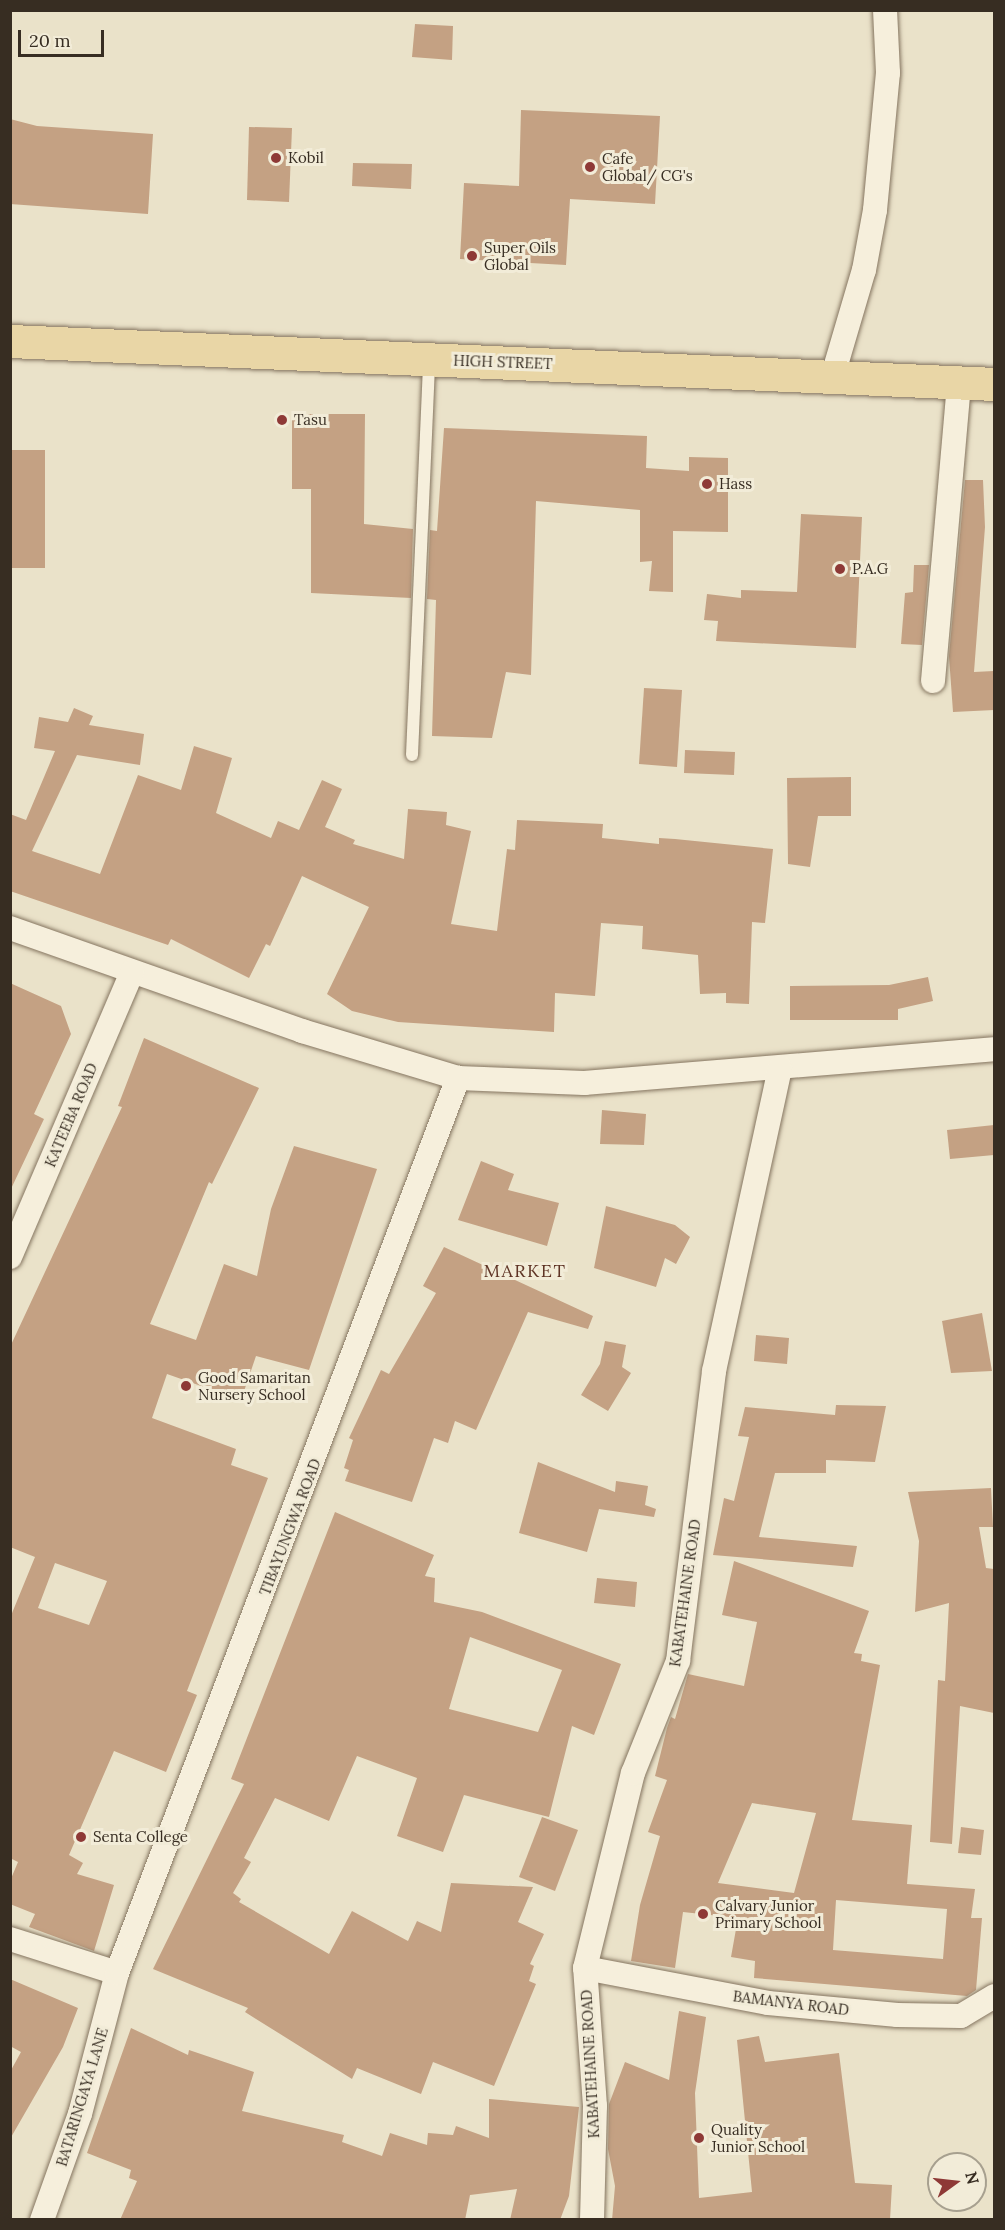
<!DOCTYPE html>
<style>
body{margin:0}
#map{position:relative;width:1005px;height:2230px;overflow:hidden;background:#eae2c9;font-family:Lora,serif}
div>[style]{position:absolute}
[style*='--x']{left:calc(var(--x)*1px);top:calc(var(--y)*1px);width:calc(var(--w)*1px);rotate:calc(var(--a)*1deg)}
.building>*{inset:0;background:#c4a183}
.roads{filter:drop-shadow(0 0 2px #857560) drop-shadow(0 0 2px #857560)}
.lane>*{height:12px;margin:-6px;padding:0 6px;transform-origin:6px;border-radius:6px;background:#f6efdc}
.street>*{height:24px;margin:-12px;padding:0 12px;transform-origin:12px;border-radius:12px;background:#f6efdc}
.primary>*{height:33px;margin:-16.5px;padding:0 16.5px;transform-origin:16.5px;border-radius:16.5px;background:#e9d6a6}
.dots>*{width:16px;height:16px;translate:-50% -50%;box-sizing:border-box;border:3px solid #f2ecd8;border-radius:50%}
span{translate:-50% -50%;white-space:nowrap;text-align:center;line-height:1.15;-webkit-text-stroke:6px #f2ecd8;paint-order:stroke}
.poi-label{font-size:15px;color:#372d22}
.left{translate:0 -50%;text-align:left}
.street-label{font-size:15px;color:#372d22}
.quarter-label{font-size:18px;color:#5f3425;letter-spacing:1.5px}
.frame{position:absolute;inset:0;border:12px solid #372d22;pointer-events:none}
.north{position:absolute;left:927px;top:2152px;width:60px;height:60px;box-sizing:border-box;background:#f2ecd8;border:2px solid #a7a08f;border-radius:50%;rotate:75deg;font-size:16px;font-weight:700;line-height:24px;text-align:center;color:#372d22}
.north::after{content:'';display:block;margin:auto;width:21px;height:27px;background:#8e3936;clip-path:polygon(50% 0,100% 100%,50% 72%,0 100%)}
.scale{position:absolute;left:18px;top:30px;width:86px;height:27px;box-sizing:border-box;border:3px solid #372d22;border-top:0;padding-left:8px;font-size:18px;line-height:21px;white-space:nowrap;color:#372d22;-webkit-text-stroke:4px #f2ecd8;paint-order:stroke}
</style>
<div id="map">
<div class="building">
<div style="clip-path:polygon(415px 24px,453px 26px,452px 60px,412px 57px)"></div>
<div style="clip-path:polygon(521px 110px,660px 116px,655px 204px,570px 199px,566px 265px,460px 259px,464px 183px,519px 186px)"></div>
<div style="clip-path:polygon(10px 119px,37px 126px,153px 134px,148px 214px,10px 204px)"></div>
<div style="clip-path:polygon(249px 127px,292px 128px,289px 202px,247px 200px)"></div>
<div style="clip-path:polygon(353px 163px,412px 164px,411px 189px,352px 186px)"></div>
<div style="clip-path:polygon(292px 414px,365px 414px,364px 524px,413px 529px,411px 598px,311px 593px,311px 489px,292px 489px)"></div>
<div style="clip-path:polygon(444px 428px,647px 436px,646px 468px,689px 471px,689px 457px,728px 458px,728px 532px,673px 531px,673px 592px,649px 591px,652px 561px,640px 562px,640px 510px,536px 501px,531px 675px,506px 672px,492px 738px,432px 736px,436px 600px,427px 599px,430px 530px,437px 531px)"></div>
<div style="clip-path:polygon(10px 450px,45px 450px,45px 568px,10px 568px)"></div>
<div style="clip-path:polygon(965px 480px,983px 480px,985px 527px,974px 672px,994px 671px,994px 710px,953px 712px,949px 656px)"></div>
<div style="clip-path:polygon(801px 514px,862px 517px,856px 648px,716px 641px,718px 621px,704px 620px,707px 594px,741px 598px,741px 590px,797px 592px)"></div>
<div style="clip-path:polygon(914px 565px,929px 565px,922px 645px,901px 644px,905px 593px,913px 592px)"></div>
<div style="clip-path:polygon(644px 688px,682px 690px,677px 767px,639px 764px)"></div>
<div style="clip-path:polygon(74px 708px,93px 716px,89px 725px,144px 734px,140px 765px,77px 755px,32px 851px,100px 874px,138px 775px,181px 790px,194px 746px,232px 758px,216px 813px,271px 838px,278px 821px,299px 830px,322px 780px,342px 789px,325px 827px,355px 840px,353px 844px,404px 859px,408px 809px,447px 812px,446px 825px,471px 831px,451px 924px,497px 931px,507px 849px,515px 850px,517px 820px,603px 824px,602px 838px,659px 844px,659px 838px,675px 839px,773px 849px,765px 923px,752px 922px,749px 1004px,726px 1003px,726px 993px,700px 994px,698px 955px,642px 949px,643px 926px,601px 923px,595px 996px,555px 993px,554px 1032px,398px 1022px,352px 1011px,327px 994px,369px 907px,302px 876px,270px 946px,266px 944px,249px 978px,171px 939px,168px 945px,10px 891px,10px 814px,26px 820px,55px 751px,34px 748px,39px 717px,68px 722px)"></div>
<div style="clip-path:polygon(685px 750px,735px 752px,734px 775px,684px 773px)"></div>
<div style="clip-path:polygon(851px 777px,851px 816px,818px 816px,810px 867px,788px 864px,787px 778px)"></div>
<div style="clip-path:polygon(928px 977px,933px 1001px,898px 1009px,898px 1020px,790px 1020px,790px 986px,889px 985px)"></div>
<div style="clip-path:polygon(10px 983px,61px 1006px,71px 1034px,34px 1114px,44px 1119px,10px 1191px)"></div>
<div style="clip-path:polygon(evenodd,144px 1038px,259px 1088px,212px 1184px,209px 1182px,150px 1324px,196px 1340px,224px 1264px,257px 1276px,271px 1209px,294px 1146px,377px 1169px,309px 1370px,256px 1356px,241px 1400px,167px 1374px,152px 1418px,236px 1449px,231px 1465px,268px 1478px,187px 1691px,197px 1695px,166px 1772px,114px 1751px,69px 1855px,83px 1863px,77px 1874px,114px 1885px,94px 1951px,29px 1927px,35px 1914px,10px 1904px,10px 1881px,18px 1862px,10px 1858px,10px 1618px,35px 1557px,10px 1547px,10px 1347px,122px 1107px,118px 1106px,144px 1038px,55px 1563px,107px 1581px,89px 1625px,38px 1608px,55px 1563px)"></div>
<div style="clip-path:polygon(602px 1110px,646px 1114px,644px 1145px,600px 1144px)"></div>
<div style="clip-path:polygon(994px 1125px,994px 1155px,950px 1159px,947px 1130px)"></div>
<div style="clip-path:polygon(481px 1161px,514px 1174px,508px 1190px,559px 1203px,547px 1246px,458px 1220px)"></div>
<div style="clip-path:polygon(606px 1206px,675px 1225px,690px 1237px,676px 1264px,665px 1258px,656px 1287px,594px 1268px)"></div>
<div style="clip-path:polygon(444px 1247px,593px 1316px,588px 1329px,528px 1312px,476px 1430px,455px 1421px,448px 1443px,434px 1438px,412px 1502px,345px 1481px,349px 1470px,344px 1468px,353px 1440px,349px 1438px,381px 1370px,389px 1374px,436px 1293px,423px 1286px)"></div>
<div style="clip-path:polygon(982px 1313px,992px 1371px,951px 1373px,942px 1321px)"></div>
<div style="clip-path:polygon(756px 1335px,789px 1338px,787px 1364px,754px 1361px)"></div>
<div style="clip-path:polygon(605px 1341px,626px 1345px,622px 1367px,631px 1373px,608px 1411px,581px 1395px,600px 1364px)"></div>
<div style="clip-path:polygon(836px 1405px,886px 1406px,875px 1462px,826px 1460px,826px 1473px,775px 1473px,759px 1537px,857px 1546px,853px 1567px,713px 1555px,724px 1498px,734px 1501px,749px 1437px,738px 1436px,745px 1407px,835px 1415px)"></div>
<div style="clip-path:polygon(538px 1462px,615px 1492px,616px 1481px,648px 1486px,645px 1505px,656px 1509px,654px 1517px,599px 1509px,587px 1552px,519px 1533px)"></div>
<div style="clip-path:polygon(991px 1488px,993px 1527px,979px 1527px,986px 1568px,994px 1569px,994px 1713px,960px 1706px,952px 1844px,930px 1842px,938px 1680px,945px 1681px,949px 1603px,915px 1612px,919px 1541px,908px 1492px)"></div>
<div style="clip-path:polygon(evenodd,335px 1512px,434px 1555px,425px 1576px,435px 1578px,434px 1602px,482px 1612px,621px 1664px,594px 1735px,572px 1726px,549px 1817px,464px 1795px,443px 1852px,397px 1836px,417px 1778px,357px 1756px,329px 1821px,275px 1798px,244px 1858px,251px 1862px,233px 1893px,241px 1899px,239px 1902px,329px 1954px,352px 1911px,408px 1941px,417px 1921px,441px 1932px,451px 1883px,533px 1887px,518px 1922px,544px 1934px,530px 1964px,534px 1966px,529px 1981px,536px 1984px,494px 2086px,433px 2062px,421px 2094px,357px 2068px,352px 2079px,245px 2012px,248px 2008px,153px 1969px,244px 1784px,231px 1779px,335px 1512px,470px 1637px,562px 1670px,538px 1732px,449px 1709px,470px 1637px)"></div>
<div style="clip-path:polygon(evenodd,734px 1561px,869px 1611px,854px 1653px,862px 1654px,861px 1661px,880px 1665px,852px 1820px,912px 1825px,907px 1884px,975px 1889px,971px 1918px,982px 1918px,976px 1990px,967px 1996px,754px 1978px,755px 1961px,731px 1957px,738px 1918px,683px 1912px,675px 1968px,631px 1961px,640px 1905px,660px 1836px,648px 1832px,667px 1780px,655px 1776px,667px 1728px,671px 1717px,675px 1719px,688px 1674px,744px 1686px,757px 1622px,722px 1615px,734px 1561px,752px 1803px,816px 1813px,794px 1893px,718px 1883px,752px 1803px,734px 1561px,836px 1900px,947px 1909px,943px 1959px,833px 1950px,836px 1900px)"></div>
<div style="clip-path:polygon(597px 1578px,637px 1582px,635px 1607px,594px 1603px)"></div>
<div style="clip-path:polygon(542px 1817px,578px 1830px,555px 1891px,519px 1877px)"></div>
<div style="clip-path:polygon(961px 1827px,984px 1830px,981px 1855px,958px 1853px)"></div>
<div style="clip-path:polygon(10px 1979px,78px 2008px,63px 2047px,10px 2139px,10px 2072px,21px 2052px,10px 2046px)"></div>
<div style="clip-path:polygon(679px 2011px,706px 2017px,695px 2093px,699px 2198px,752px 2192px,737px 2040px,759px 2036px,765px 2062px,839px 2053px,855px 2183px,892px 2185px,890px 2220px,612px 2220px,615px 2186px,608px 2149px,609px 2104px,625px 2062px,669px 2080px)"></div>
<div style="clip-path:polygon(131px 2028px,188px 2055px,189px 2050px,254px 2072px,242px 2111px,344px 2135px,342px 2142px,382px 2156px,390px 2133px,427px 2145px,428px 2133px,453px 2135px,456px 2126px,489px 2138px,489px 2099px,579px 2107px,569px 2196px,560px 2220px,510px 2220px,517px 2189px,470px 2195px,465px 2220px,120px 2220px,137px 2181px,129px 2178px,131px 2170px,87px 2153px)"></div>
</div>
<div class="roads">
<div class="lane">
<div style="--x:412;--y:755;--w:395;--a:-87.5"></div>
</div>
<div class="street">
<div style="--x:833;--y:375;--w:109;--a:-73.6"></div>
<div style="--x:864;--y:270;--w:61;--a:-79.6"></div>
<div style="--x:875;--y:210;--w:138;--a:-84.6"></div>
<div style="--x:888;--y:73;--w:63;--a:-92.7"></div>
<div style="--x:933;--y:681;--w:300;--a:-85"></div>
<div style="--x:10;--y:928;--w:310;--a:19.4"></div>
<div style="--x:302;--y:1031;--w:163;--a:16.8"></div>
<div style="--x:458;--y:1078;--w:126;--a:2.3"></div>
<div style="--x:584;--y:1083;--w:411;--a:-4.7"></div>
<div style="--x:10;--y:1257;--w:310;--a:-66.8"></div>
<div style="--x:10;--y:1939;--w:112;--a:17.6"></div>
<div style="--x:585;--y:1968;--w:186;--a:10.8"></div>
<div style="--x:768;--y:2003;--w:130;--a:5.3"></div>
<div style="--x:897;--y:2015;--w:64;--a:0.9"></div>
<div style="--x:961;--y:2016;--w:39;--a:-31"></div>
<div style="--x:42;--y:2220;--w:113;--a:-70.3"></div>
<div style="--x:80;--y:2114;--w:146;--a:-75.3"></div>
<div style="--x:117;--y:1973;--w:958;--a:-69.14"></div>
<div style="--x:592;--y:2220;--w:114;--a:-88.5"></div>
<div style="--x:595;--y:2106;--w:138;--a:-94.1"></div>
<div style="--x:585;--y:1968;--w:201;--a:-76.2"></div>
<div style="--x:633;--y:1773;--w:121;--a:-68.1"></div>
<div style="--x:678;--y:1661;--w:292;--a:-82.9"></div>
<div style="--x:714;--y:1371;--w:310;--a:-77.7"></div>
</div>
<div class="primary">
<div style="--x:10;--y:341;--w:985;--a:2.5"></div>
</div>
</div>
<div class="dots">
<div style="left:276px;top:158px;background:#8e3936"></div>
<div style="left:590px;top:167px;background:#8e3936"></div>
<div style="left:472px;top:256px;background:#8e3936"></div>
<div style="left:282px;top:420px;background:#8e3936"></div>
<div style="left:707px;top:484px;background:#8e3936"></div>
<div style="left:840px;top:569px;background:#8e3936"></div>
<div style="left:186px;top:1386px;background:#8e3936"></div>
<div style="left:81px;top:1837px;background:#8e3936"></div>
<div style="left:703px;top:1914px;background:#8e3936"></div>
<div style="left:699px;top:2138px;background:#8e3936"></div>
</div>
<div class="poi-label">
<span class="left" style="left:288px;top:158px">Kobil</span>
<span class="left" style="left:602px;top:167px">Cafe<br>Global/ CG's</span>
<span class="left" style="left:484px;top:256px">Super Oils<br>Global</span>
<span class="left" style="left:294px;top:420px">Tasu</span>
<span class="left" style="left:719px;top:484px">Hass</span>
<span class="left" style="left:852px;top:569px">P.A.G</span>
<span class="left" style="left:198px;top:1386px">Good Samaritan<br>Nursery School</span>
<span class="left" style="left:93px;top:1837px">Senta College</span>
<span class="left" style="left:715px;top:1914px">Calvary Junior<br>Primary School</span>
<span class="left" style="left:711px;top:2138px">Quality<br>Junior School</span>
</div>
<div class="street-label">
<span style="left:503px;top:362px;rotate:2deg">HIGH STREET</span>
<span style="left:71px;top:1115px;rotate:-67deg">KATEEBA ROAD</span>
<span style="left:290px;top:1527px;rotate:-69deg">TIBAYUNGWA ROAD</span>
<span style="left:685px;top:1593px;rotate:-82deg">KABATEHAINE ROAD</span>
<span style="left:791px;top:2003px;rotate:7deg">BAMANYA ROAD</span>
<span style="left:590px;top:2064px;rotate:-93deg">KABATEHAINE ROAD</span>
<span style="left:82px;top:2097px;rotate:-73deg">BATARINGAYA LANE</span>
</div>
<div class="quarter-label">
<span style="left:525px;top:1271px">MARKET</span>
</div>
<div class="frame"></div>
<div class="north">N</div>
<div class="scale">20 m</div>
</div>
